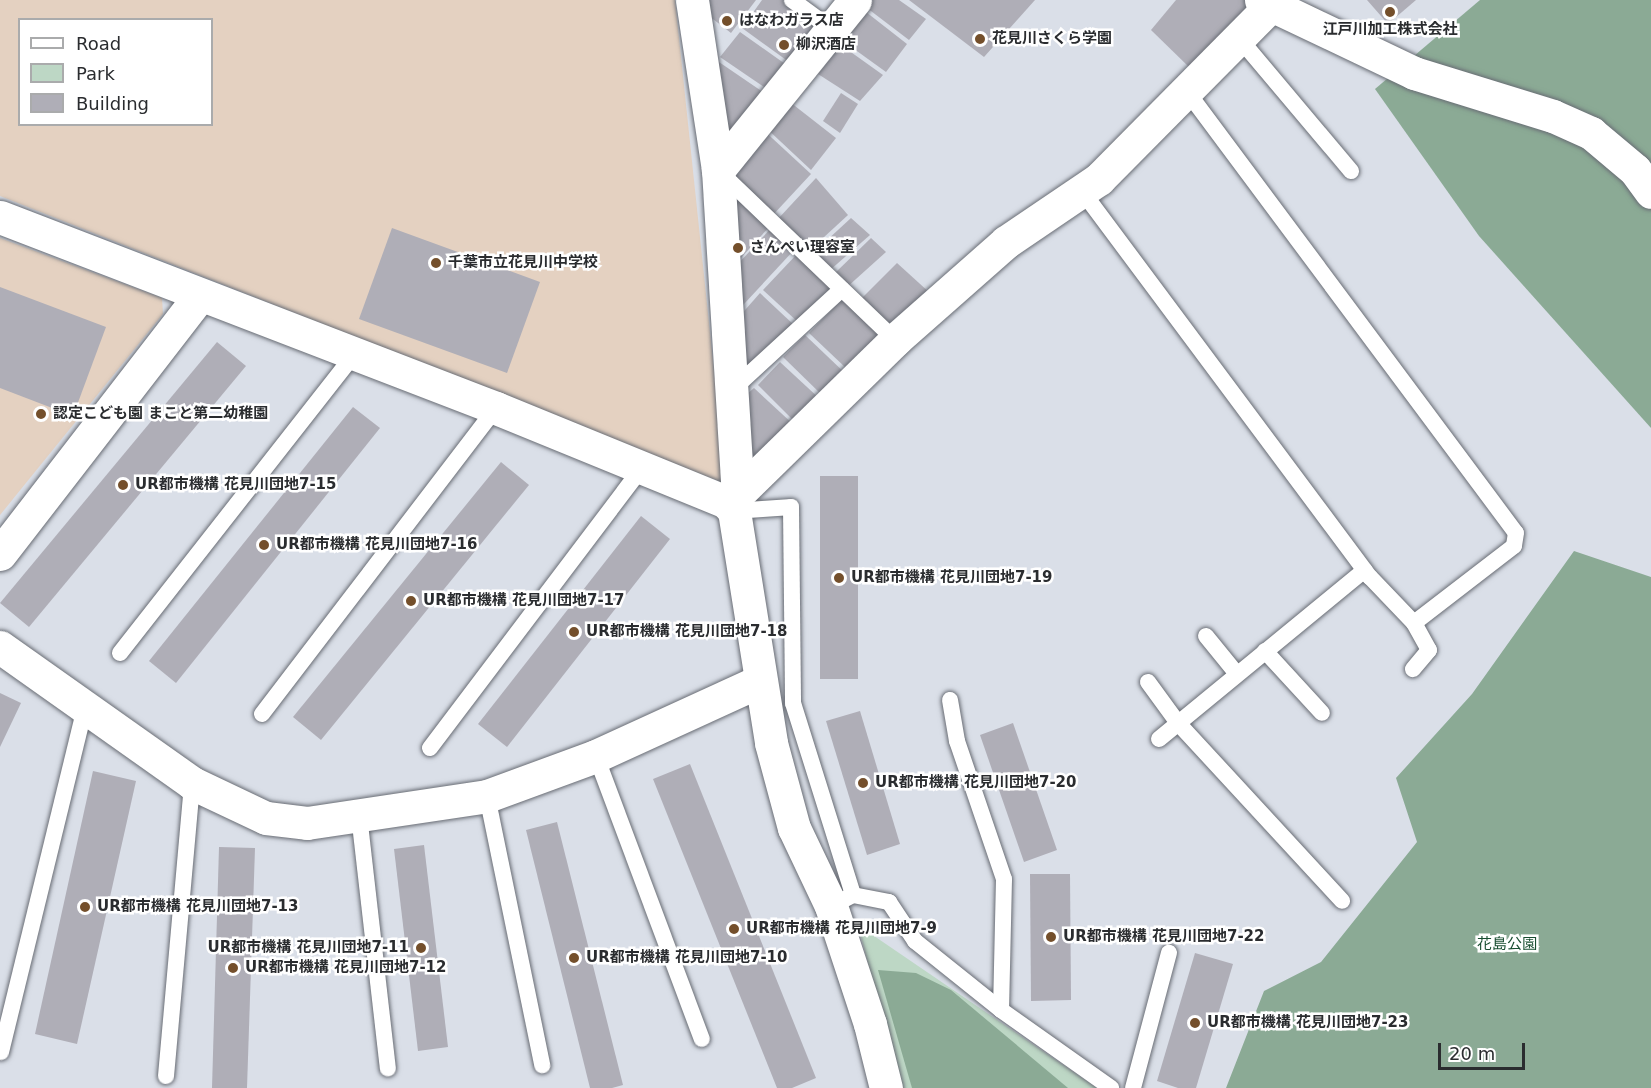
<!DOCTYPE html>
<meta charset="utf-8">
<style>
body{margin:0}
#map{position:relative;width:1651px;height:1088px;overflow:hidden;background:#dadfe8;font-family:"DejaVu Sans","Noto Sans JP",sans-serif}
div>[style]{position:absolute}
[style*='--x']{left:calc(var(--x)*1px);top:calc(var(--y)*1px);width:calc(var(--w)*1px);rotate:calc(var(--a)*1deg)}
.education>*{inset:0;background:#e4d1c1}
.green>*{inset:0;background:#bdd7c5}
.forest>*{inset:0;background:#8baa95}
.building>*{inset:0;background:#afaeb7}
.roads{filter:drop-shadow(0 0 2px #686c74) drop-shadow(0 0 2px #686c74)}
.lane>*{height:16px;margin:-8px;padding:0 8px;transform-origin:8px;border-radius:8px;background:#fff}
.street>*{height:33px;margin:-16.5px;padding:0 16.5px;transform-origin:16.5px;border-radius:16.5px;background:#fff}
.dots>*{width:16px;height:16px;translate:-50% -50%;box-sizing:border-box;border:3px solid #fff;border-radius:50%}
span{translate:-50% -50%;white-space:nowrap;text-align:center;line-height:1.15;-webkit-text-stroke:5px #fff;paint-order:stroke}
.poi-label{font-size:15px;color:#2a2c2f;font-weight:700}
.left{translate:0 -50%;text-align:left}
.right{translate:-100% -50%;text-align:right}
.park-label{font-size:15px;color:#184d30}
.legend{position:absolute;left:18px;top:18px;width:195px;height:108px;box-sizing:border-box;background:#fff;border:2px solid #aaabac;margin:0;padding:8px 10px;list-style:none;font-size:18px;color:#2a2c2f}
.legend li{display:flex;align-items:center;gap:12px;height:30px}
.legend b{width:30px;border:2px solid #aaabac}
.scale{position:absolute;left:1438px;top:1043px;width:87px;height:27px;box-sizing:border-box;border:3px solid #2a2c2f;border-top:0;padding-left:8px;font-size:18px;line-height:21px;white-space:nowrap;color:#2a2c2f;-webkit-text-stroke:4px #fff;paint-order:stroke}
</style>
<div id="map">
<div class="education">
<div style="clip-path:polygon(evenodd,0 0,675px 0,726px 484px,0 196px,0 0,20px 20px,212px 20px,212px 124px,20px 124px,20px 20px)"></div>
<div style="clip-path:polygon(0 238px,162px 298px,163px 314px,0 515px)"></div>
</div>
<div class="green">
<div style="clip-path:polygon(858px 925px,1097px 1088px,900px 1088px)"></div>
</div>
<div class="forest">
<div style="clip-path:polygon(1480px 0,1651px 0,1651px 428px,1479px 236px,1375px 89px)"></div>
<div style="clip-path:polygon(1574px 551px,1651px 577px,1651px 1088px,1226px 1088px,1264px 991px,1321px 962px,1417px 842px,1396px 778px,1472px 694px)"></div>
<div style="clip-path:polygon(878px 970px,916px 973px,951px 990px,1068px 1088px,912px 1088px)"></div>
</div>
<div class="building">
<div style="clip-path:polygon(706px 0,756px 0,731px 33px,700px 9px)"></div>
<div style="clip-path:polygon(762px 0,783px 0,819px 27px,789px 62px,742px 28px)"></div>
<div style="clip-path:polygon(873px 0,899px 0,926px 19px,909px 40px,867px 8px)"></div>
<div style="clip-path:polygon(909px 0,1035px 0,984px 57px)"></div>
<div style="clip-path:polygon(1176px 0,1246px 0,1257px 5px,1190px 68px,1151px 30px)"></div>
<div style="clip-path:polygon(1367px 0,1416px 0,1388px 24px)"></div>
<div style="clip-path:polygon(866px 12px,907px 44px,886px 72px,843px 41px)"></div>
<div style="clip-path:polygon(740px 32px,788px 66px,767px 89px,720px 57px)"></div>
<div style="clip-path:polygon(841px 45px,883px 75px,860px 101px,818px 74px)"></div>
<div style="clip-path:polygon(716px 60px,766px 94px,720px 149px)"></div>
<div style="clip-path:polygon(841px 93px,858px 104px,840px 133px,823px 121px)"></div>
<div style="clip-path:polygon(786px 99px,836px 138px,811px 170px,764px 126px)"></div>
<div style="clip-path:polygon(759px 126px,811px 174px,772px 216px,723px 170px)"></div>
<div style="clip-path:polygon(721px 178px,771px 225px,728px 272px)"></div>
<div style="clip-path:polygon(816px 178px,848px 215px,810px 250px,777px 220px)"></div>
<div style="clip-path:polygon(851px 218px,870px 235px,829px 271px,813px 253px)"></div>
<div style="clip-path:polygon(772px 227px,795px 249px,731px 318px,727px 276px)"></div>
<div style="clip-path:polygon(392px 228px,540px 282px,507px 373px,359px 319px)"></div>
<div style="clip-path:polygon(871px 238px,886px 252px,846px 288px,833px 275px)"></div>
<div style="clip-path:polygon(798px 253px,838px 289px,799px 323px,763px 290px)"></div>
<div style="clip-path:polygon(897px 263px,930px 293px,892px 331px,860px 300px)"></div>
<div style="clip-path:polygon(0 287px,106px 327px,73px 416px,0 388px)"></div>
<div style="clip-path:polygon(760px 293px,794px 325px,735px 382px,731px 326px)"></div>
<div style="clip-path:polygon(844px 297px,882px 337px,847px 369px,809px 333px)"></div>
<div style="clip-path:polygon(805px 335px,847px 375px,824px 397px,783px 357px)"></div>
<div style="clip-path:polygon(217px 342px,246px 366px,29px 627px,0 603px)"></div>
<div style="clip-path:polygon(780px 362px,821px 400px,796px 423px,758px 385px)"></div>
<div style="clip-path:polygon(754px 388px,794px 425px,762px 457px,742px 452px,739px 401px)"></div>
<div style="clip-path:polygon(353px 407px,380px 428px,176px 683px,149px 661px)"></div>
<div style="clip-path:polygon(501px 462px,529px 485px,321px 740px,293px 717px)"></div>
<div style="clip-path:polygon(820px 476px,858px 476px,858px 679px,820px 679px)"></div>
<div style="clip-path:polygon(641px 516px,670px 539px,507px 747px,478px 724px)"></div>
<div style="clip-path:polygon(0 693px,21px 703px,0 747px)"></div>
<div style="clip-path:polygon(860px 711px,900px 844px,867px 855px,826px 721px)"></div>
<div style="clip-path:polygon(1013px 723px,1057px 850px,1024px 862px,980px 735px)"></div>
<div style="clip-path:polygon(690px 764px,816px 1078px,792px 1088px,777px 1088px,653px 779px)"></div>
<div style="clip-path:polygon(93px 771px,136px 781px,77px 1044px,35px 1034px)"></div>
<div style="clip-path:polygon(557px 822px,623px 1085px,612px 1088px,590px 1088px,526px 830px)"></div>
<div style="clip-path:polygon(424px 845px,448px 1047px,418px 1051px,394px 849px)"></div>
<div style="clip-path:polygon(219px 847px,255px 848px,247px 1088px,212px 1088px)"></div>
<div style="clip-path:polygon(1030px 874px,1070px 874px,1071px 1000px,1031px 1001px)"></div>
<div style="clip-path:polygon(1195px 953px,1233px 964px,1196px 1088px,1178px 1088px,1157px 1081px)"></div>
</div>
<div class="roads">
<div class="lane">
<div style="--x:792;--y:0;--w:51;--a:36.2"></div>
<div style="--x:1239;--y:38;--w:174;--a:49.9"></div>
<div style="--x:1186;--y:90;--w:552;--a:53.32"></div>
<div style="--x:1516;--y:533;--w:13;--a:99"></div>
<div style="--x:1514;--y:546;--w:126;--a:142.4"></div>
<div style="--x:720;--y:172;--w:243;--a:43.8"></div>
<div style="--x:1082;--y:191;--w:482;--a:53.3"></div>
<div style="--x:1370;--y:577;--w:64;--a:46.3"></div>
<div style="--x:1414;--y:623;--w:31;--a:61"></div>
<div style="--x:1429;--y:650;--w:25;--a:130"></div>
<div style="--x:732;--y:390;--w:149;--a:-42.6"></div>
<div style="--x:734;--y:511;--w:57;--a:-4"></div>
<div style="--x:791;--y:507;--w:196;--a:89.4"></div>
<div style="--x:793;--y:703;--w:201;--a:72.6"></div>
<div style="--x:1206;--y:636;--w:49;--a:50.8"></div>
<div style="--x:1265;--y:651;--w:84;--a:47.4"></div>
<div style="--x:120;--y:653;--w:377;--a:-51.9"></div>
<div style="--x:1148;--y:682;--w:51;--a:53.8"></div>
<div style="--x:1178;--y:723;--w:242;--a:47.3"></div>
<div style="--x:950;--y:700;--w:42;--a:80.3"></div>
<div style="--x:957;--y:741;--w:146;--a:71.2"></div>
<div style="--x:1004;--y:879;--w:131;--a:91.3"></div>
<div style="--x:262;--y:714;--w:385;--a:-52.6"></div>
<div style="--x:1159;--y:739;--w:266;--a:-39.4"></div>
<div style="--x:430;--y:748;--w:348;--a:-52.9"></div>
<div style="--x:596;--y:756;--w:302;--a:69.5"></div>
<div style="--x:487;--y:796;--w:275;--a:78.4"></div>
<div style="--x:359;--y:815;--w:255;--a:83.5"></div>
<div style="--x:845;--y:899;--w:9;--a:-27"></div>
<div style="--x:853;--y:895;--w:37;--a:11"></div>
<div style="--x:889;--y:902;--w:47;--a:56.3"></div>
<div style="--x:915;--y:941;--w:110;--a:38.7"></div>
<div style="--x:1001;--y:1010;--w:135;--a:35.3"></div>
<div style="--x:1;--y:1052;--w:355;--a:-76.3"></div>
<div style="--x:166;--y:1076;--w:294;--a:-84.9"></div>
<div style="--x:1133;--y:1088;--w:140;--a:-75.1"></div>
</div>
<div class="street">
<div style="--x:692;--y:0;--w:172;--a:81.3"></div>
<div style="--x:718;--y:170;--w:325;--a:86.5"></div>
<div style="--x:1261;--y:0;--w:170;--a:25.5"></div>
<div style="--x:1414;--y:73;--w:145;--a:17.2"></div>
<div style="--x:1553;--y:116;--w:42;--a:24.1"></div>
<div style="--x:1591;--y:133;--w:57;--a:40.1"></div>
<div style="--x:1635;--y:170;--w:27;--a:54"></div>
<div style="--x:718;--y:170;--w:218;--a:-51.1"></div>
<div style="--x:0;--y:217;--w:532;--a:21.06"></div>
<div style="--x:496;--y:408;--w:248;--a:22.2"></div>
<div style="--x:726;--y:502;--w:12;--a:48"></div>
<div style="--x:734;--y:511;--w:235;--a:80.9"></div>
<div style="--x:771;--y:743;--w:88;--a:74.9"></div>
<div style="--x:794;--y:828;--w:86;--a:64.6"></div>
<div style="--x:831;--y:906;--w:124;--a:71.7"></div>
<div style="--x:870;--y:1024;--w:66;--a:76"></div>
<div style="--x:734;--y:511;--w:17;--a:-77"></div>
<div style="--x:738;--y:494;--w:220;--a:-44.4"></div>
<div style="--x:895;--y:340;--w:148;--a:-41.4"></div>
<div style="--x:1006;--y:242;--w:112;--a:-34.1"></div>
<div style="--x:1099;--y:179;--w:245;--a:-45.3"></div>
<div style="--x:0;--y:554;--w:327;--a:-52.3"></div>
<div style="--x:0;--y:647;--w:235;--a:35.3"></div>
<div style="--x:192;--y:783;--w:82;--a:25.3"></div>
<div style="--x:266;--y:818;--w:41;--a:7"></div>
<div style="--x:307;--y:823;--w:182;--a:-8.5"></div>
<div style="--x:487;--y:796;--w:116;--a:-20.2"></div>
<div style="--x:596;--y:756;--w:178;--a:-24.6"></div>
</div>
</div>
<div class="dots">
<div style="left:1390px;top:12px;background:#744f2b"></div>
<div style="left:727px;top:21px;background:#744f2b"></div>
<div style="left:980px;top:39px;background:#744f2b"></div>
<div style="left:784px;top:45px;background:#744f2b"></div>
<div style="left:738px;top:248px;background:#744f2b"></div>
<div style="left:436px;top:263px;background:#744f2b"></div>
<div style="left:41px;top:414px;background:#744f2b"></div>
<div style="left:123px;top:485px;background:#744f2b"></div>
<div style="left:264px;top:545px;background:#744f2b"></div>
<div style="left:839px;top:578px;background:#744f2b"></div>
<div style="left:411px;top:601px;background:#744f2b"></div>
<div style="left:574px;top:632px;background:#744f2b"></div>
<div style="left:863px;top:783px;background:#744f2b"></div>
<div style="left:85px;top:907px;background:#744f2b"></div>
<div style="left:734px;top:929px;background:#744f2b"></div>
<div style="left:1051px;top:937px;background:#744f2b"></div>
<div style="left:421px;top:948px;background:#744f2b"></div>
<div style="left:574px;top:958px;background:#744f2b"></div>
<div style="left:233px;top:968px;background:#744f2b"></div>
<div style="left:1195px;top:1023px;background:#744f2b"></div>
</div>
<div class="poi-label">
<span class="left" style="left:739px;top:21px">はなわガラス店</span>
<span style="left:1390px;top:30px">江戸川加工株式会社</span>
<span class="left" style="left:992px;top:39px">花見川さくら学園</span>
<span class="left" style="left:796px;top:45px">柳沢酒店</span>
<span class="left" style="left:750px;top:248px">さんぺい理容室</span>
<span class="left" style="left:448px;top:263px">千葉市立花見川中学校</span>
<span class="left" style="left:53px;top:414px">認定こども園 まこと第二幼稚園</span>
<span class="left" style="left:135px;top:485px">UR都市機構 花見川団地7-15</span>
<span class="left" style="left:276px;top:545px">UR都市機構 花見川団地7-16</span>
<span class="left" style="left:851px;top:578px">UR都市機構 花見川団地7-19</span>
<span class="left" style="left:423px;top:601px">UR都市機構 花見川団地7-17</span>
<span class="left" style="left:586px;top:632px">UR都市機構 花見川団地7-18</span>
<span class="left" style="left:875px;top:783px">UR都市機構 花見川団地7-20</span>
<span class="left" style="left:97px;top:907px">UR都市機構 花見川団地7-13</span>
<span class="left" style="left:746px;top:929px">UR都市機構 花見川団地7-9</span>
<span class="left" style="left:1063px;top:937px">UR都市機構 花見川団地7-22</span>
<span class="right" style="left:409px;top:948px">UR都市機構 花見川団地7-11</span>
<span class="left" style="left:586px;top:958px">UR都市機構 花見川団地7-10</span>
<span class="left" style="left:245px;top:968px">UR都市機構 花見川団地7-12</span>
<span class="left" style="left:1207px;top:1023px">UR都市機構 花見川団地7-23</span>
</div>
<div class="park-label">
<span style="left:1507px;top:945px">花島公園</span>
</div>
<ul class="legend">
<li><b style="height:8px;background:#fff"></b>Road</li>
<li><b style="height:16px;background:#bdd7c5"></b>Park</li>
<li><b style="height:16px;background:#afaeb7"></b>Building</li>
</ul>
<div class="scale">20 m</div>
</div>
